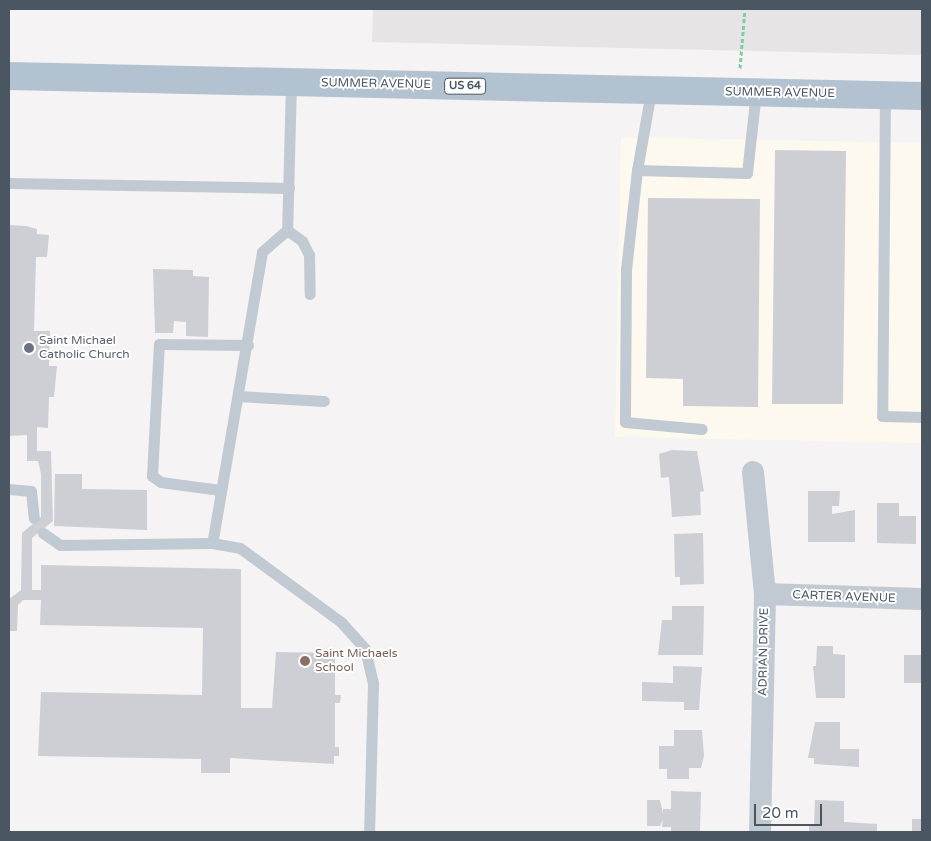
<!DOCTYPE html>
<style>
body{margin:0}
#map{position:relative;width:931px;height:841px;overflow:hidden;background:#f5f3f3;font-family:"Varela Round",sans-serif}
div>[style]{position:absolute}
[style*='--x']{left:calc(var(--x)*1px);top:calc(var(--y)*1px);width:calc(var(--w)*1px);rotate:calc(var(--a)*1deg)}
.commercial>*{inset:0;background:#fdf9ef}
.education>*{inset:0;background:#e6e4e5}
.building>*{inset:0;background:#cdcfd5}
.path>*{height:3px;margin-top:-1.5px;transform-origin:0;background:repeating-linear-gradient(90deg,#7ad0a6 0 4px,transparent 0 6.5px)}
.service>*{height:11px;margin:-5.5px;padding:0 5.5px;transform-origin:5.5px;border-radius:5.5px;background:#c1cad2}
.minor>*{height:22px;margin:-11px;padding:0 11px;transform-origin:11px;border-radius:11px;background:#c1cad2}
.primary>*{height:28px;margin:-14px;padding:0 14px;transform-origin:14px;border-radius:14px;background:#b3c2d1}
.dots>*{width:14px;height:14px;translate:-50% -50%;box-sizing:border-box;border:2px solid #fff;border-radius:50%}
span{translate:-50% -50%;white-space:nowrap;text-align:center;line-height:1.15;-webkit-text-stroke:4px #fff;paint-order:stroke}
.shield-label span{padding:1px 4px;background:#fff;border:1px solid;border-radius:4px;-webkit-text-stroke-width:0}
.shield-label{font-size:11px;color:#4a5661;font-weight:700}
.street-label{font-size:12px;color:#4a5661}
.worship-label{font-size:12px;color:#5b616d}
.left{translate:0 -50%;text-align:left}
.education-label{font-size:12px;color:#785e54}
.frame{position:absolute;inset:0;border:10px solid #4a5661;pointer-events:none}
.scale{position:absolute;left:754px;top:804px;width:68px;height:22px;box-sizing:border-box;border:2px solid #4a5661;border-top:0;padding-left:6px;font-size:15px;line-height:18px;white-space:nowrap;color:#4a5661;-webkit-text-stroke:4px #fff;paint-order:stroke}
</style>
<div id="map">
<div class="commercial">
<div style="clip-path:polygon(621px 137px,922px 143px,922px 443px,615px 437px)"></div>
</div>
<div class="education">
<div style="clip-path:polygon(373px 9px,922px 9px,922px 55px,372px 42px)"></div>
</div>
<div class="building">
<div style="clip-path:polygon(775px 150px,846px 151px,843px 404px,772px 404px)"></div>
<div style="clip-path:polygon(648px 198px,760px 199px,758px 407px,683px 406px,683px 379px,646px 378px)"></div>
<div style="clip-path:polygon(9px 225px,26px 226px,37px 229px,37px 234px,49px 235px,47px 257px,36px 257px,34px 331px,50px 331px,49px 366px,57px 366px,54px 397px,49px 397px,48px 428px,37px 427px,37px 451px,51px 451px,53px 521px,32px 538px,32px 590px,41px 590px,41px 565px,241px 569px,241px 708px,272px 708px,276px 652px,335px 653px,335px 695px,341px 695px,340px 703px,335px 703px,335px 747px,339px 747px,339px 756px,334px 756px,334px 764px,230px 758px,230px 773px,201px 773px,201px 759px,38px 756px,41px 692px,202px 695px,203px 628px,40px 625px,41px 600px,23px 600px,18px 605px,17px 631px,9px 631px,9px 599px,21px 590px,22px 533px,41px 517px,41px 474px,38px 461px,27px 461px,27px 435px,9px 436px)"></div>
<div style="clip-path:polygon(153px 269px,193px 270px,193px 276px,209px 277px,208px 337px,186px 336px,186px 322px,174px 321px,173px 333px,155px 333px)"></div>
<div style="clip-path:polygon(672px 450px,697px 451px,704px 491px,700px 492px,701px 515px,672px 517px,669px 477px,661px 478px,659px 454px)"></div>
<div style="clip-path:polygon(55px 474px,82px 474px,82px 489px,147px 490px,147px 530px,54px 526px)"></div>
<div style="clip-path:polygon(808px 491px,840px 491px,839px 506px,832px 506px,832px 514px,855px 510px,855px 542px,808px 542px)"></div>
<div style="clip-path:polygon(877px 503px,899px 503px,899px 516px,916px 516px,916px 544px,877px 543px)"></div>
<div style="clip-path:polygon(703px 533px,704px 584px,680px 585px,680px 577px,675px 577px,674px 534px)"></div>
<div style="clip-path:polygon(672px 606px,704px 606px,703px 655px,658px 655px,662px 620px,672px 620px)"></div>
<div style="clip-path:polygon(817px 646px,833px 646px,833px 654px,845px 655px,845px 698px,816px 698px,813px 666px,816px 666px)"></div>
<div style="clip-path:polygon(904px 655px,922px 655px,922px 683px,904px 683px)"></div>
<div style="clip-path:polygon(673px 666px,702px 667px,699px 710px,684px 710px,684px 702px,642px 701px,642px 682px,673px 683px)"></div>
<div style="clip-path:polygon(815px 722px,840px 722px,840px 749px,859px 749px,859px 767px,814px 764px,814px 758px,808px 758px)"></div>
<div style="clip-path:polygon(674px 730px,702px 730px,704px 756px,701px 768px,689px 768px,689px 779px,667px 779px,667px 769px,659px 769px,659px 746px,674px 746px)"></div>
<div style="clip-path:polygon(671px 791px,701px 792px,700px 832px,671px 832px,671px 827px,662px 827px,663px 819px,660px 826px,647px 826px,647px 800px,660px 800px,663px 814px,663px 809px,671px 809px)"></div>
<div style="clip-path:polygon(815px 800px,844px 801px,844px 822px,877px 824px,877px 832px,809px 832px,809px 824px,814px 824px)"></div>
<div style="clip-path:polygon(912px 819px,922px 819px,922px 832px,912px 832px)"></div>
</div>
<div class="path">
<div style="--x:740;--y:68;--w:59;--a:-85.2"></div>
</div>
<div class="service">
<div style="--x:291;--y:82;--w:148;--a:91.5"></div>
<div style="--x:287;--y:230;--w:33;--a:139"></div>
<div style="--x:262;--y:252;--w:295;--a:99.7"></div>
<div style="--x:212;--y:543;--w:28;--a:10"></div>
<div style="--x:240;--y:548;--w:125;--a:36.2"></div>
<div style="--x:341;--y:622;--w:36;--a:48"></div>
<div style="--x:365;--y:649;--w:35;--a:77"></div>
<div style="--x:373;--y:683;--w:149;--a:91.5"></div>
<div style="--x:651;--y:91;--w:80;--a:100"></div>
<div style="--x:637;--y:170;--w:110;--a:1.6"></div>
<div style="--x:747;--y:173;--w:81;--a:-83.7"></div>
<div style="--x:885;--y:96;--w:320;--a:90.5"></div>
<div style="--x:882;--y:416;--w:40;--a:1.4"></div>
<div style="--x:637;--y:170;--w:100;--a:96.3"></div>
<div style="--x:626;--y:269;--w:153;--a:90.4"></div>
<div style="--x:625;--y:422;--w:77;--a:5.2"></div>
<div style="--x:9;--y:183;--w:280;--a:1"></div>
<div style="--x:287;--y:230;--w:19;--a:36"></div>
<div style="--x:302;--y:241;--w:16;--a:63"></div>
<div style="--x:309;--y:255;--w:39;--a:89"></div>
<div style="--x:238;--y:396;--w:86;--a:3.3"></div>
<div style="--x:9;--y:489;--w:22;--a:5"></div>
<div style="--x:31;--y:491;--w:27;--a:84"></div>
<div style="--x:220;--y:490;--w:60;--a:-172.3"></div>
<div style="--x:161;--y:482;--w:11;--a:-146"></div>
<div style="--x:152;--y:476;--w:132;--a:-87"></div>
<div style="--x:159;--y:344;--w:89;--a:0.6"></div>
<div style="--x:43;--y:533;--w:21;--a:35"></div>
<div style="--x:60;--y:545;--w:152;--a:-0.8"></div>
</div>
<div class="minor">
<div style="--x:753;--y:472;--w:123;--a:84.4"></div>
<div style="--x:765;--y:594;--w:238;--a:91.2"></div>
<div style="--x:765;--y:594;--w:157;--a:1.8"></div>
</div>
<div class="primary">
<div style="--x:9;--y:76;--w:913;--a:1.25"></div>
</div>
<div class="dots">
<div style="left:29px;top:348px;background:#6b7280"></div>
<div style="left:305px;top:661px;background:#8d6e63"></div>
</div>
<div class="shield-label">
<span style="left:465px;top:86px">US 64</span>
</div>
<div class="street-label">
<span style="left:376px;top:84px;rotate:1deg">SUMMER AVENUE</span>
<span style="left:780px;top:93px;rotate:1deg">SUMMER AVENUE</span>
<span style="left:844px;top:597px;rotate:2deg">CARTER AVENUE</span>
<span style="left:764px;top:652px;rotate:-89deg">ADRIAN DRIVE</span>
</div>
<div class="worship-label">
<span class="left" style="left:39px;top:348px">Saint Michael<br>Catholic Church</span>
</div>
<div class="education-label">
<span class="left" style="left:315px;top:661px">Saint Michaels<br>School</span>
</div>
<div class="frame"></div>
<div class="scale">20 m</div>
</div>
